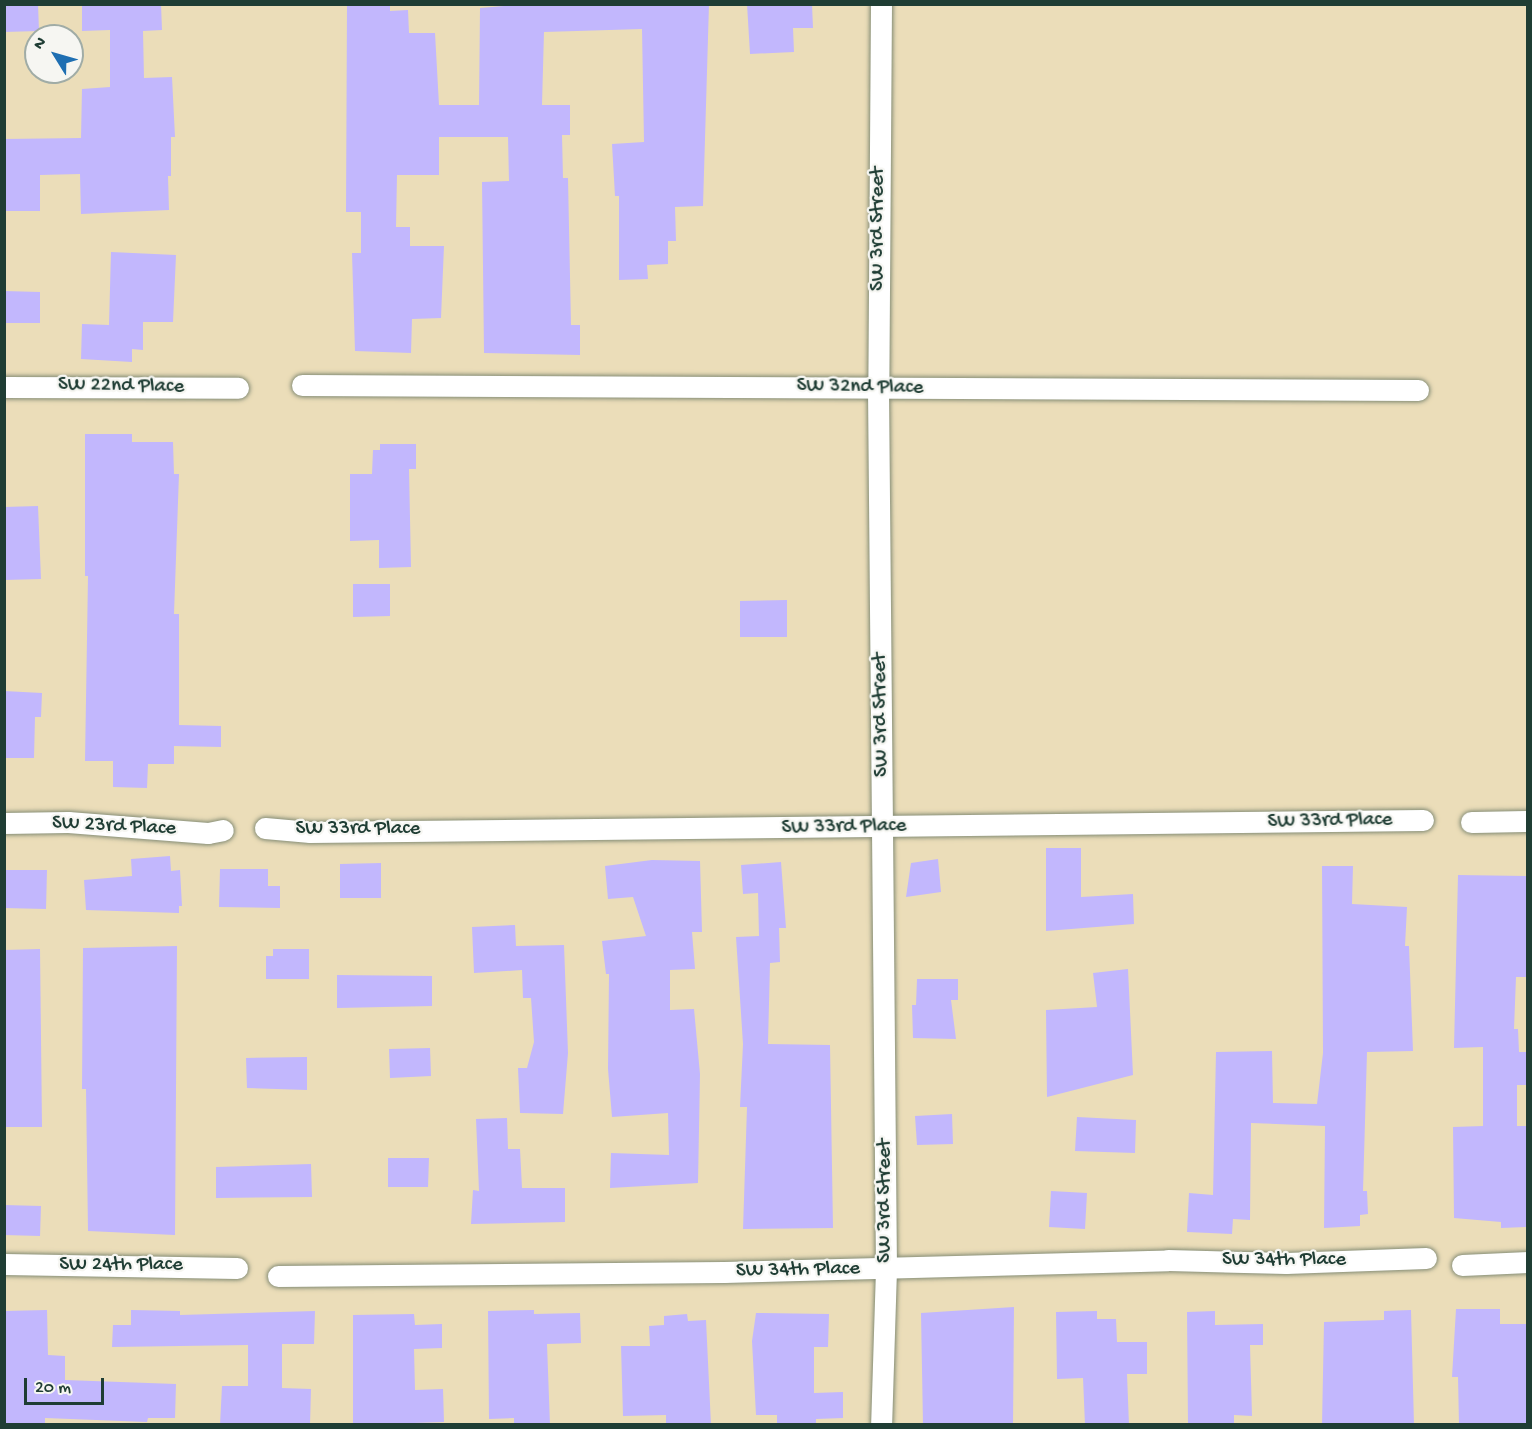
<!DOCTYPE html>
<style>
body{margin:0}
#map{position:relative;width:1532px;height:1429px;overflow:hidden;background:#ebddb9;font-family:"Gochi Hand",sans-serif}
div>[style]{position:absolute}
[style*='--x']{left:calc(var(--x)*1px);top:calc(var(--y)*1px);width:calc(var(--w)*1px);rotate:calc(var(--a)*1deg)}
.building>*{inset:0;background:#c2b7fd}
.roads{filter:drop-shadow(0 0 2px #858d76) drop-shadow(0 0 2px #858d76)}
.street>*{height:21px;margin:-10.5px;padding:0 10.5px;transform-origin:10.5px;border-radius:10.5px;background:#fff}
span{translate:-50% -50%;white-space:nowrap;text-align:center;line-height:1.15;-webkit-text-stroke:4.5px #f6f6f2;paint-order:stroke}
.street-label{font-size:21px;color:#1f3d34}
.frame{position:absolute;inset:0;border:6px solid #1f3d34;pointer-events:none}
.north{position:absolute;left:24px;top:24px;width:60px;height:60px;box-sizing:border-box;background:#f6f6f2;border:2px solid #a0aca6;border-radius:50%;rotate:307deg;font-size:16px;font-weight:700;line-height:24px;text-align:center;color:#1f3d34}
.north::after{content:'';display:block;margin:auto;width:21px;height:27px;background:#1f6fb2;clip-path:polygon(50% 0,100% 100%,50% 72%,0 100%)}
.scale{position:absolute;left:24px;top:1378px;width:80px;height:27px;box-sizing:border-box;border:3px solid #1f3d34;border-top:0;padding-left:8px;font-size:18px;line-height:21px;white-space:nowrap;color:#1f3d34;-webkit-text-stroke:4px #f6f6f2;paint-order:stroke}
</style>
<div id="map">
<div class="building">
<div style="clip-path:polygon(4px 4px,38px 4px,39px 31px,4px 32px)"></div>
<div style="clip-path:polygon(82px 4px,161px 4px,162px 30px,143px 31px,144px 78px,172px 77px,175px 137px,171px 137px,171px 176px,168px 176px,169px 210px,81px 214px,80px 174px,40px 175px,40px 211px,4px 211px,4px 139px,81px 138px,82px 89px,110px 87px,110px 30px,82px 31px)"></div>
<div style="clip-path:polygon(347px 4px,390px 4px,390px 11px,408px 10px,409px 33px,435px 33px,439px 105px,479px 105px,480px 8px,526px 4px,709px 4px,703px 206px,675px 207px,676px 241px,668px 241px,668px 264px,647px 265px,648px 279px,619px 280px,619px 196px,615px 196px,612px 144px,644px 142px,642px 29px,544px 32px,542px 105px,570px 105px,570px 135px,562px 135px,563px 178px,568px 178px,571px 325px,580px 325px,580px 355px,484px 353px,482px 182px,509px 181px,508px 137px,439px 137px,439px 175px,397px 175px,396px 227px,410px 227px,410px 246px,444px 246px,441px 318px,412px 319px,411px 353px,355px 351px,352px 253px,361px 253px,361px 212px,346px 212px)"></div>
<div style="clip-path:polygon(747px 4px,812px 4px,813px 28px,793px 28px,794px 52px,750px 54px)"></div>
<div style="clip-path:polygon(111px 252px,176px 255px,173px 322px,143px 322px,143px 350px,132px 349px,132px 362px,81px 359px,82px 324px,109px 325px)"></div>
<div style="clip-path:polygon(4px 291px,40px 292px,40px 323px,4px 323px)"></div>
<div style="clip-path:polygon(85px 434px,132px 434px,132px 442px,173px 442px,174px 474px,179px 474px,174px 614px,179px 614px,179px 725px,221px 726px,221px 747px,174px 746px,174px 764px,148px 764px,147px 788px,113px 787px,113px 761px,85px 761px,88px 576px,85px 576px)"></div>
<div style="clip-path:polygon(380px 444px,416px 444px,416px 469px,409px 469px,411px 567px,379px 568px,379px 540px,350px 541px,350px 474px,372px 474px,373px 450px,380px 450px)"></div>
<div style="clip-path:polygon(38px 506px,41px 579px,4px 580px,4px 507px)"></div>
<div style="clip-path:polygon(353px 584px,390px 584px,390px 616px,353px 617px)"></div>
<div style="clip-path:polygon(787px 600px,787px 637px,740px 637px,740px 601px)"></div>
<div style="clip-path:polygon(4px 691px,42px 693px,41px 717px,35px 717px,34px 758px,4px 758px)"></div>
<div style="clip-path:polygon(1046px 848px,1081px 848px,1081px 897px,1133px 894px,1134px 924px,1046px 931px)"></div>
<div style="clip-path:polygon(170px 856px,171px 871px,180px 870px,182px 906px,179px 906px,179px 913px,86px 910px,84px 880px,132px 876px,131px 859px)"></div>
<div style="clip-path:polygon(938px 859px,941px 892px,906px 897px,911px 863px)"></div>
<div style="clip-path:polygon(652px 860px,700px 861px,702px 932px,692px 932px,695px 969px,670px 970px,670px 1010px,694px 1009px,700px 1074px,698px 1183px,610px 1188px,611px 1153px,669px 1155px,668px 1113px,612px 1117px,608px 1069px,609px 974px,606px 974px,602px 941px,646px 936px,633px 897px,608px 899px,605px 866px)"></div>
<div style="clip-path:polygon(781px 862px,786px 928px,779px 928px,780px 962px,770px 963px,768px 1044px,830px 1045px,833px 1228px,743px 1229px,747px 1107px,740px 1107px,743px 1044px,736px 937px,759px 936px,758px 893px,743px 894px,741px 865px)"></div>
<div style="clip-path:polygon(381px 863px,381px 898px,340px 898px,340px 864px)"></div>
<div style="clip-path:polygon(1322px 866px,1353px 866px,1352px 904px,1407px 907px,1405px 946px,1409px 946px,1413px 1051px,1367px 1052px,1363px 1191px,1367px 1191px,1368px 1214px,1360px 1215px,1360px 1226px,1324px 1228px,1325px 1126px,1251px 1123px,1250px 1220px,1233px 1219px,1232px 1234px,1187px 1232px,1189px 1193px,1213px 1195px,1216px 1052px,1272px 1051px,1273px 1103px,1317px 1104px,1323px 1053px)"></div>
<div style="clip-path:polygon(220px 869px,268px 869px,268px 886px,280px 886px,280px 908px,219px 907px)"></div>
<div style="clip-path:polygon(4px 870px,47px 870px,46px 909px,4px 908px)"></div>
<div style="clip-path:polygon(1458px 875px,1527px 876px,1527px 977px,1516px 977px,1514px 1029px,1518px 1029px,1519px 1052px,1527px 1052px,1527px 1085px,1517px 1085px,1517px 1126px,1527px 1126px,1527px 1227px,1501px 1228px,1501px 1222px,1454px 1218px,1453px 1127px,1483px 1126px,1483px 1047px,1454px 1048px)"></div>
<div style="clip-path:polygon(515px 925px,516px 946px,564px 945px,568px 1053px,563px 1114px,520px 1113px,518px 1068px,527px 1068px,534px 1042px,531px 998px,523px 998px,522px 970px,474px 973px,472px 927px)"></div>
<div style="clip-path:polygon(177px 946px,175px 1235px,88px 1231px,86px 1089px,82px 1089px,83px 948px)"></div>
<div style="clip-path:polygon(40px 949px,42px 1127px,4px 1127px,4px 950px)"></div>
<div style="clip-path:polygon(273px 949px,309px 949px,309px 979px,266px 979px,266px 956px,273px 956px)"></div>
<div style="clip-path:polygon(1128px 969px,1133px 1075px,1047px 1097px,1046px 1010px,1097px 1007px,1093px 973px)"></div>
<div style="clip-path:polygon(337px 975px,432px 976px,432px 1006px,337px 1008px)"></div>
<div style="clip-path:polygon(917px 979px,958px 979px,958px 1000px,951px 1000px,956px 1039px,913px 1038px,912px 1005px,916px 1005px)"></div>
<div style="clip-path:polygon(430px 1048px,431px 1076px,390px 1078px,389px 1049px)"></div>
<div style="clip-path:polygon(307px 1057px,307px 1090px,247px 1088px,246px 1058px)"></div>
<div style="clip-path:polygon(952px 1114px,953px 1144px,917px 1145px,915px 1116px)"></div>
<div style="clip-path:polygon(1077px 1117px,1136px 1120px,1135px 1153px,1075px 1151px)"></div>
<div style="clip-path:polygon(507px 1118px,508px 1149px,520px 1149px,522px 1188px,565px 1188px,565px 1222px,471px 1224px,473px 1190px,479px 1191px,476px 1119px)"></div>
<div style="clip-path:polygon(388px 1158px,429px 1158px,428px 1187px,388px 1187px)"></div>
<div style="clip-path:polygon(311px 1164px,312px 1197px,216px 1198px,216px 1167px)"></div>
<div style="clip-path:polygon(1051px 1191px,1087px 1193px,1085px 1229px,1049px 1227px)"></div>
<div style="clip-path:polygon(4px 1205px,41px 1206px,40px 1236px,4px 1235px)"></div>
<div style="clip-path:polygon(1014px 1307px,1013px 1425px,923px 1425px,921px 1313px)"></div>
<div style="clip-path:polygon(1456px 1309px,1500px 1309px,1500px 1324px,1527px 1324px,1527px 1425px,1459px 1425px,1458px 1377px,1452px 1377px)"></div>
<div style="clip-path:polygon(47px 1310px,48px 1355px,65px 1356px,65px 1380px,176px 1384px,175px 1418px,148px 1418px,147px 1422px,45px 1418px,45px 1425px,4px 1425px,4px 1311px)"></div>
<div style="clip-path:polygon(131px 1310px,180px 1311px,180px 1315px,315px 1311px,314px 1344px,282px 1344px,282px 1388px,311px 1389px,310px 1425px,220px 1425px,222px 1386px,248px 1386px,248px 1345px,112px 1347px,113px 1325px,131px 1325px)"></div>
<div style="clip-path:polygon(534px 1310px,534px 1314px,580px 1313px,581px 1343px,547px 1344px,550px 1425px,514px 1425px,514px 1418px,489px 1419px,488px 1311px)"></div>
<div style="clip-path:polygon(1411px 1310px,1414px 1425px,1322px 1425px,1324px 1322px,1384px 1320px,1384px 1311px)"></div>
<div style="clip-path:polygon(1097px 1311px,1097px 1319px,1116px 1319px,1117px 1342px,1147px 1342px,1147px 1374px,1127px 1374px,1129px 1425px,1085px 1425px,1083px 1378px,1057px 1379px,1056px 1312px)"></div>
<div style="clip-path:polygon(1215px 1311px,1215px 1325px,1263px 1324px,1263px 1345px,1250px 1345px,1252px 1416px,1234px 1415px,1234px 1425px,1188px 1425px,1187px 1312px)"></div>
<div style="clip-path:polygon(756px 1313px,829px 1314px,828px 1347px,814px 1347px,814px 1393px,843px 1392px,843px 1418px,816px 1419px,816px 1425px,777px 1425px,777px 1415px,756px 1415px,752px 1341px)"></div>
<div style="clip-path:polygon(414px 1314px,415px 1325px,442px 1324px,442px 1348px,414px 1349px,415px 1390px,443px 1389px,444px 1422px,353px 1425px,353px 1315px)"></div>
<div style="clip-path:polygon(687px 1314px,688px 1321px,706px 1320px,711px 1425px,666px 1425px,666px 1415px,623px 1416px,621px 1346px,650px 1346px,649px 1326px,664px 1325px,664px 1316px)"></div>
</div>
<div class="roads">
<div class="street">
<div style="--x:881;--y:4;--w:384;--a:90.4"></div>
<div style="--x:878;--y:388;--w:881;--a:89.48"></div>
<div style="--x:886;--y:1269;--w:155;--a:91.8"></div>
<div style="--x:302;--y:385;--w:1116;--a:0.26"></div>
<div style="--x:4;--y:387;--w:234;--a:0.2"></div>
<div style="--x:1471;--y:822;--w:57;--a:-1"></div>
<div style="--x:4;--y:823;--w:64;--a:-0.9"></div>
<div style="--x:68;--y:822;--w:140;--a:4.5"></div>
<div style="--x:208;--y:833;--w:15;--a:-11"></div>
<div style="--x:265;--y:828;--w:45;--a:5.1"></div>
<div style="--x:310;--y:832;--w:1113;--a:-0.62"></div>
<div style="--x:4;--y:1264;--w:233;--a:1"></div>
<div style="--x:1462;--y:1265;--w:66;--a:-2.6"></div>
<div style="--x:278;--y:1276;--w:446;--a:-0.5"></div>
<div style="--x:724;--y:1272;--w:444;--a:-1.5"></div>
<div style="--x:1168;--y:1260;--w:118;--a:1.5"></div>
<div style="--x:1286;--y:1263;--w:140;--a:-2"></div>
</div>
</div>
<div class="street-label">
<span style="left:879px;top:229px;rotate:-90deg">SW 3rd Street</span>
<span style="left:121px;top:387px;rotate:1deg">SW 22nd Place</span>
<span style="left:860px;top:388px;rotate:1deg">SW 32nd Place</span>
<span style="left:882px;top:715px;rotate:-91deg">SW 3rd Street</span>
<span style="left:1330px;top:822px;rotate:-1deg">SW 33rd Place</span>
<span style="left:114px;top:827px;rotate:3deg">SW 23rd Place</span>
<span style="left:844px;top:828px;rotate:-1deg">SW 33rd Place</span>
<span style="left:358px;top:830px">SW 33rd Place</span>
<span style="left:886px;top:1201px;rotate:-90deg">SW 3rd Street</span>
<span style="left:1284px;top:1261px">SW 34th Place</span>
<span style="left:121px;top:1266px">SW 24th Place</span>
<span style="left:798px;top:1271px;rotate:-1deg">SW 34th Place</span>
</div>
<div class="frame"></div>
<div class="north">N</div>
<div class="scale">20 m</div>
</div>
